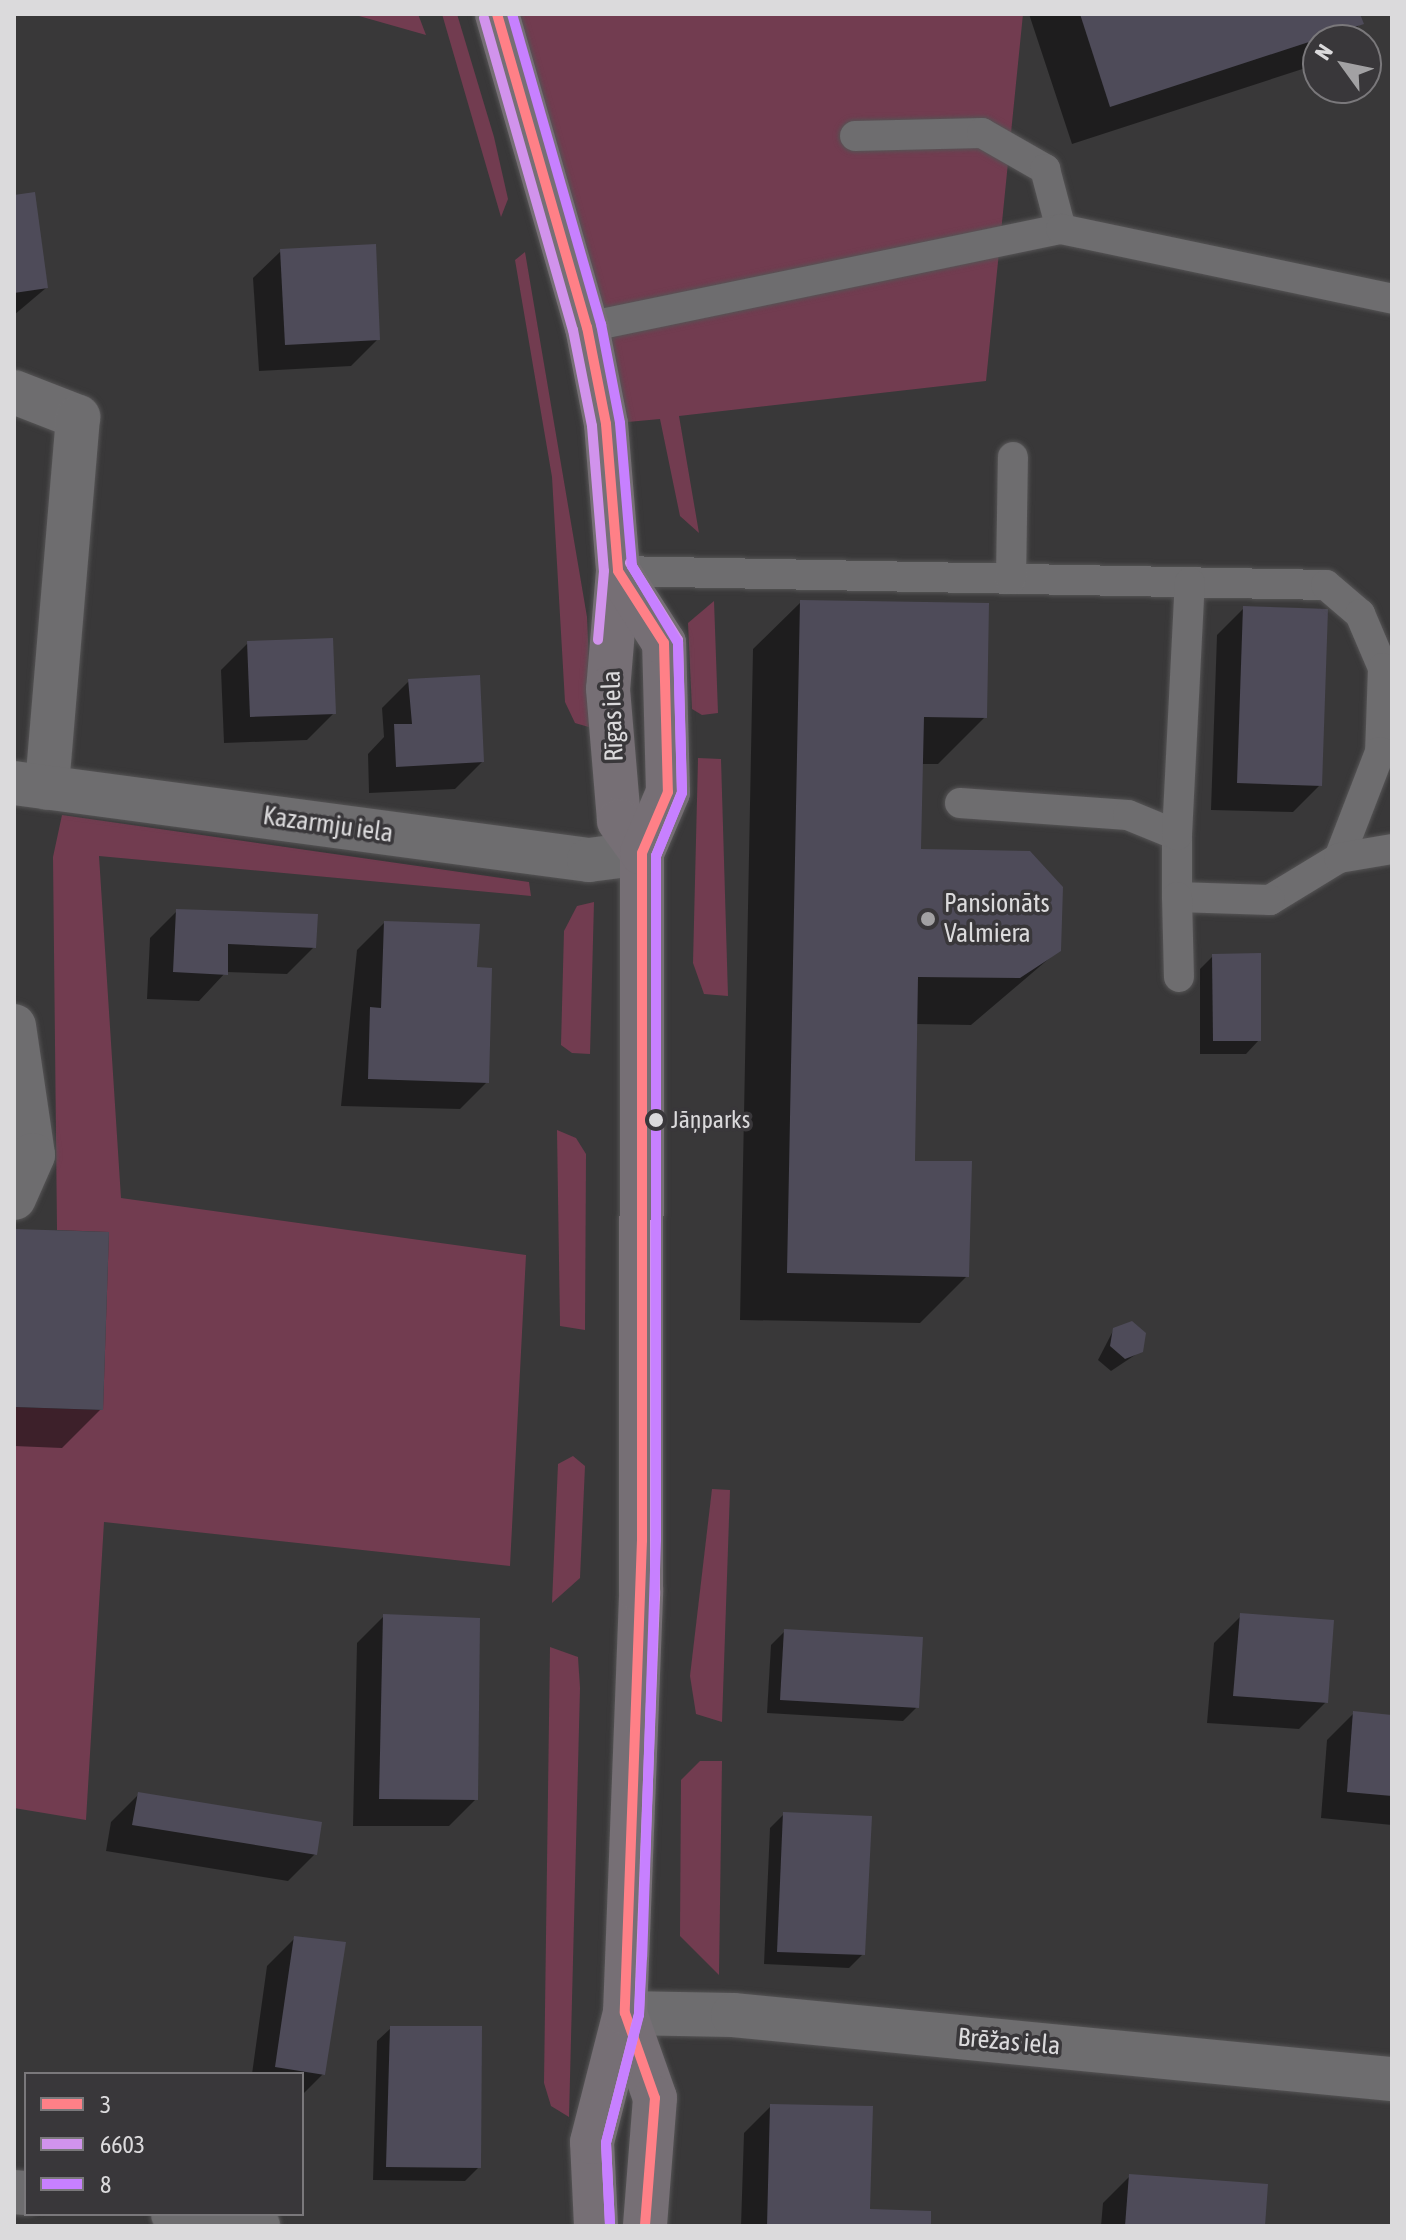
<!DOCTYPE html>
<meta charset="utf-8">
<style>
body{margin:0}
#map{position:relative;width:1406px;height:2240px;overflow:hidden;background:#393839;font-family:"Asap Condensed",sans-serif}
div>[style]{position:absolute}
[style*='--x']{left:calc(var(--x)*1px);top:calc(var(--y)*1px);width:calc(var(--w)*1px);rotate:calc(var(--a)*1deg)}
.green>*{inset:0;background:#723c50}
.shadow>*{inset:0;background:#0007}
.building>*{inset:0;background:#4e4b59}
.roads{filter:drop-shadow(0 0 2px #555455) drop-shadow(0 0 2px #555455)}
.service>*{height:30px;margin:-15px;padding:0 15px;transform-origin:15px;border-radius:15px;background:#6e6d6f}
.minor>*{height:44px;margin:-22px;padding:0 22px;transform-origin:22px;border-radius:22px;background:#6e6d6f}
.tertiary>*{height:44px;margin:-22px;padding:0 22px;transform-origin:22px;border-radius:22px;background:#6e6d6f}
.primary>*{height:44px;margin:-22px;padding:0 22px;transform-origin:22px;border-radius:22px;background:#766f75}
.bus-1>*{height:10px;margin:-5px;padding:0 5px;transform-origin:5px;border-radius:5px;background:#ff8087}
.bus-2>*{height:10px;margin:-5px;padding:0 5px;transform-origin:5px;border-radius:5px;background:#d193ec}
.bus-3>*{height:10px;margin:-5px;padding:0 5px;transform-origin:5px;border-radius:5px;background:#c780ff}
.dots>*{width:22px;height:22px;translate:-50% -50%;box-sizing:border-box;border:4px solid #39373a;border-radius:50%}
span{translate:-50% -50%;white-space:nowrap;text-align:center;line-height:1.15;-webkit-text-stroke:7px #39373a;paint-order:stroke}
.bus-label{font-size:24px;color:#dbdadc}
.left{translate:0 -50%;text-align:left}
.street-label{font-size:26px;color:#dbdadc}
.poi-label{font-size:26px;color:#dbdadc}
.frame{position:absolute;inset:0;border:16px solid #dbdadc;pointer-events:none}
.legend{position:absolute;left:24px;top:2072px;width:280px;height:144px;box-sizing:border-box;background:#39373a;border:2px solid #7a787b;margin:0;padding:10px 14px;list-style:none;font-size:24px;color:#dbdadc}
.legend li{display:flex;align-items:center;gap:16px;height:40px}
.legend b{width:40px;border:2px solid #7a787b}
.north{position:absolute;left:1302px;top:24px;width:80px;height:80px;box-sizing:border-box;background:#39373a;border:2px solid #7a787b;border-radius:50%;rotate:303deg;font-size:22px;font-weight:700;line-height:32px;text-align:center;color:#dbdadc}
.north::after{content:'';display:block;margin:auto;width:28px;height:36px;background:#a2a1a3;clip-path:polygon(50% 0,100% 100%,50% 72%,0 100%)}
</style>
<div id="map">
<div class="green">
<div style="clip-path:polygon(352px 14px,418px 14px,426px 35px)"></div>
<div style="clip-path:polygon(442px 14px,457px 14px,494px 137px,508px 199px,501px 217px)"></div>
<div style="clip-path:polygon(500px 14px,1023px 14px,986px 381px,679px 416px,699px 533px,680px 516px,660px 419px,606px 424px)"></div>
<div style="clip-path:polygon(525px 252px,587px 617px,592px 728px,575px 723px,565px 702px,552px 477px,515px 260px)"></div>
<div style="clip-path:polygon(714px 601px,718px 713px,702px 715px,692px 709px,688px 623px)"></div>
<div style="clip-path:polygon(698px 758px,721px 759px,728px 996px,704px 994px,693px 963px)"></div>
<div style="clip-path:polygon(62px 815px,529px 882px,531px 896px,99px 856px,121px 1198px,526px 1255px,510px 1566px,104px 1522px,86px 1820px,14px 1808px,14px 1407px,103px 1410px,109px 1232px,57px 1230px,53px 857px)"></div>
<div style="clip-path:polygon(594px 902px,590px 1054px,572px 1053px,561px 1045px,564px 931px,577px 906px)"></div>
<div style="clip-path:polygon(557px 1130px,576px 1138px,586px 1154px,585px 1330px,560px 1326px)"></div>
<div style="clip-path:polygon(573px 1456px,585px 1466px,580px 1578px,552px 1603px,558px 1464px)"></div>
<div style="clip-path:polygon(712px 1489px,730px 1490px,722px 1722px,696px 1714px,690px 1676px)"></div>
<div style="clip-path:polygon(550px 1647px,578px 1657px,580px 1688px,569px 2117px,551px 2106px,544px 2083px)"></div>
<div style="clip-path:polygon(700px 1761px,722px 1761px,719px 1975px,680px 1936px,681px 1780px)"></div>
</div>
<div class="shadow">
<div style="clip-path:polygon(1029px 14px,1358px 14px,1361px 23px,1345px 40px,1318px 40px,1318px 64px,1072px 144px)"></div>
<div style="clip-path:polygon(14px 197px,46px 288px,14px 315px)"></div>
<div style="clip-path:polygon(281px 251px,378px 339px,351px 366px,259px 371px,253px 278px)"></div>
<div style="clip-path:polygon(801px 602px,985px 717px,938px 764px,921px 764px,919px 851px,1059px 950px,971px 1025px,915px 1024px,913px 1162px,967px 1276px,920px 1323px,740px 1320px,753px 649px)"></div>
<div style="clip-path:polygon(1244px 608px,1320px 785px,1293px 812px,1211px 810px,1217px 635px)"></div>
<div style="clip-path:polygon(248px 643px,334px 713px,307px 740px,224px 743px,221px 670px)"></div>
<div style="clip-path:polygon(409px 681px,482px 762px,455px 789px,369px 793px,368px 754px,384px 737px,382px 708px)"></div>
<div style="clip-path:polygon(177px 911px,314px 947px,287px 974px,226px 972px,199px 1001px,147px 999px,150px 938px)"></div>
<div style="clip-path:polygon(384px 923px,475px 969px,487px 1082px,460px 1109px,341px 1106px,357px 950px)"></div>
<div style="clip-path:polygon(1213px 956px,1259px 1040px,1246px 1054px,1200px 1054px,1200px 969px)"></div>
<div style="clip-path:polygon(14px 1231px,101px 1409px,62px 1448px,14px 1446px)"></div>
<div style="clip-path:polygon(1114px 1329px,1141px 1351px,1111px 1371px,1098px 1360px)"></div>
<div style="clip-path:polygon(384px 1616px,476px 1799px,449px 1826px,353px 1826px,357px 1643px)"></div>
<div style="clip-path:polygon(1241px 1616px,1326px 1702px,1299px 1729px,1207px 1723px,1214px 1643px)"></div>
<div style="clip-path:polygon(785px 1631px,917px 1707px,903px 1721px,767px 1713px,771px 1645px)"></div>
<div style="clip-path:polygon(1354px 1713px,1392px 1717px,1392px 1825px,1321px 1818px,1327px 1740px)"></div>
<div style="clip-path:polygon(138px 1795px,315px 1854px,288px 1881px,106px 1851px,111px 1822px)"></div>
<div style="clip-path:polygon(784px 1814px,863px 1954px,849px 1968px,764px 1964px,770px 1828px)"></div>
<div style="clip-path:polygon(294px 1939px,323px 2074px,302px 2095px,302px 2074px,252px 2074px,267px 1966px)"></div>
<div style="clip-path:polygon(391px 2028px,479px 2167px,465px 2181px,373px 2180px,377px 2041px)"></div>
<div style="clip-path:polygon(771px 2106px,868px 2210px,929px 2226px,741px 2226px,744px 2133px)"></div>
<div style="clip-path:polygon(1130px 2176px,1263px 2226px,1101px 2226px,1103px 2203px)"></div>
</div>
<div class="building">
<div style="clip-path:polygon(1080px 14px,1360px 14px,1364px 24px,1110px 107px)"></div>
<div style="clip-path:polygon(35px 192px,48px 288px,14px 293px,14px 195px)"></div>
<div style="clip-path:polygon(376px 244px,380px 340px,285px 345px,280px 249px)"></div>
<div style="clip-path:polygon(800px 600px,989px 603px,987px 718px,924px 717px,921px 849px,1030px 851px,1063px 887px,1061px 951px,1020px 978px,918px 977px,915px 1161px,972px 1161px,969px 1277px,787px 1273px)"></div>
<div style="clip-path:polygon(1243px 606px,1328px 609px,1322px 786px,1237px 783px)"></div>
<div style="clip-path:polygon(333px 638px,336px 714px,250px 717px,247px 641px)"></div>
<div style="clip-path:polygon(480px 675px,484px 762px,396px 767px,394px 724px,412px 724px,408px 679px)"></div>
<div style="clip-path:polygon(176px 909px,318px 914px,316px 948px,228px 944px,228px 975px,173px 972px)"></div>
<div style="clip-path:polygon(384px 921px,480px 924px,477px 967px,492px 968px,489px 1083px,368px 1079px,370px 1007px,381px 1008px)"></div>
<div style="clip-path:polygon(1261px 953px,1261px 1041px,1213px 1041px,1212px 954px)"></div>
<div style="clip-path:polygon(14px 1229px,109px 1232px,103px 1410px,14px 1407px)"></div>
<div style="clip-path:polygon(1132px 1321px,1146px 1333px,1143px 1352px,1125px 1359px,1110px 1346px,1113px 1328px)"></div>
<div style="clip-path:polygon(1240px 1613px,1334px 1620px,1328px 1703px,1233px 1696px)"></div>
<div style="clip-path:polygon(383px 1614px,480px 1618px,478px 1800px,379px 1799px)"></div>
<div style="clip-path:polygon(784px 1629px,923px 1637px,919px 1708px,780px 1700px)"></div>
<div style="clip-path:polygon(1353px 1711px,1392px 1715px,1392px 1796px,1347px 1792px)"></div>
<div style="clip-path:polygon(138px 1792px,322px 1822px,317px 1855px,132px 1825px)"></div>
<div style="clip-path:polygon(783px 1812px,872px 1816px,865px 1955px,777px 1952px)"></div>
<div style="clip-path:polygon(294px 1936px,346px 1942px,325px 2075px,275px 2067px)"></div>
<div style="clip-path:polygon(390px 2026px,482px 2026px,481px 2168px,386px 2167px)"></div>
<div style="clip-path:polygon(770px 2104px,873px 2106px,870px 2209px,931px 2211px,931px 2226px,767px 2226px)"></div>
<div style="clip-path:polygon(1129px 2174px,1268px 2184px,1265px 2226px,1125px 2226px)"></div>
</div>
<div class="roads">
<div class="service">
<div style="--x:855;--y:136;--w:127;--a:-1.4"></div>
<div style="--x:982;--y:133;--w:73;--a:29.7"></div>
<div style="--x:1045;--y:169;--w:62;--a:75.1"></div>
<div style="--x:587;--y:327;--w:484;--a:-11.7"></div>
<div style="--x:1061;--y:229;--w:338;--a:11.9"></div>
<div style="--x:618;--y:571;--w:708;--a:1.13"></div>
<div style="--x:1326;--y:585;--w:45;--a:40.5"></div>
<div style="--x:1360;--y:614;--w:59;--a:66.9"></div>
<div style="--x:1383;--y:668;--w:84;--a:92"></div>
<div style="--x:1380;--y:752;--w:114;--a:111.1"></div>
<div style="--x:1339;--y:858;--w:81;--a:148.7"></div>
<div style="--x:1270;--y:900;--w:93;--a:-178.2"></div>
<div style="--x:1177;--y:897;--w:62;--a:-90"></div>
<div style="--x:1011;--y:579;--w:122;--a:-89.1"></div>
<div style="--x:960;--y:803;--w:168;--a:4.1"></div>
<div style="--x:1128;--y:815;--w:53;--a:22.2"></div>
<div style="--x:1177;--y:835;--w:253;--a:-87.1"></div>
<div style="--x:1339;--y:858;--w:54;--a:-9.6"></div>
<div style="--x:1177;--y:897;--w:80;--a:88.6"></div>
</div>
<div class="minor">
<div style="--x:14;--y:392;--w:69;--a:21.3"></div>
<div style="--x:78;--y:417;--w:372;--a:94.8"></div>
<div style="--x:14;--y:783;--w:580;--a:7.63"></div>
<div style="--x:589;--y:860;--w:53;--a:-7.5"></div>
<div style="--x:14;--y:1026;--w:130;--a:81.6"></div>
<div style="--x:33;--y:1155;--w:47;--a:113.8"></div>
<div style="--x:14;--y:2192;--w:12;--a:5"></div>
<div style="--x:173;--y:2214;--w:86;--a:8"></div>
</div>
<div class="tertiary">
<div style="--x:625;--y:2013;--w:108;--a:1.1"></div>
<div style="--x:733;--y:2015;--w:662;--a:5.55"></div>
</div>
<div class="primary">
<div style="--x:497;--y:14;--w:326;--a:74"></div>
<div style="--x:587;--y:327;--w:99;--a:78.9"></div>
<div style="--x:606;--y:424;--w:147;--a:85.3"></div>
<div style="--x:618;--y:571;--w:118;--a:94.8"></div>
<div style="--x:608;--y:689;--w:132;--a:85.2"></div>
<div style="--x:619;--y:821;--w:39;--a:54"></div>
<div style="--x:625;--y:2013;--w:90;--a:70.6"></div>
<div style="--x:655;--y:2098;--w:128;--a:94.5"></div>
<div style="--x:596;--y:2226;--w:84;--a:-92.7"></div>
<div style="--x:592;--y:2142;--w:133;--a:-75.7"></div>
<div style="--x:625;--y:2013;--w:422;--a:-87.8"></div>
<div style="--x:641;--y:1591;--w:738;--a:-89.92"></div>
<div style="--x:642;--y:853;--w:66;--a:-66.9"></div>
<div style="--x:668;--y:792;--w:149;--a:-91.5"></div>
<div style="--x:664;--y:643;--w:85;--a:-122.6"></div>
</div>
</div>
<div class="bus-1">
<div style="--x:497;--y:14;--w:326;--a:74"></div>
<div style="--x:587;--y:327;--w:99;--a:78.9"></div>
<div style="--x:606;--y:424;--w:147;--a:85.3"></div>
<div style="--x:618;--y:571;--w:85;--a:57.4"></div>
<div style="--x:664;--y:643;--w:149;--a:88.5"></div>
<div style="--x:668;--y:792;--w:66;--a:113.1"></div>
<div style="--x:642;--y:853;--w:687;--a:90"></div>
<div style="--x:642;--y:1540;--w:473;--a:92.1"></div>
<div style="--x:625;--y:2013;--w:90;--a:70.6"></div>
<div style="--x:655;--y:2098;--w:128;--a:94.5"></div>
</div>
<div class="bus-2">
<div style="--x:484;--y:18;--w:324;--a:74.1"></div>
<div style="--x:573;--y:330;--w:98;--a:78.8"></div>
<div style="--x:592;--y:426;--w:145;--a:85.3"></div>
<div style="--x:604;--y:571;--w:69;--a:95"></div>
<div style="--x:610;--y:2225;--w:82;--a:-92.8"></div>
<div style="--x:606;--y:2143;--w:133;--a:-75.7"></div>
<div style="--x:639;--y:2014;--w:422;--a:-87.8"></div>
<div style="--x:655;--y:1592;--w:736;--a:-89.92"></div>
<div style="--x:656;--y:856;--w:69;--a:-67.9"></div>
<div style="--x:682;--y:792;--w:152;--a:-91.5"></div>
<div style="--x:678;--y:640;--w:91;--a:-121.9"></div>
</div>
<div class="bus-3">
<div style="--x:512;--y:14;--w:323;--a:74"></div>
<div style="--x:601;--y:324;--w:101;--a:79.1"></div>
<div style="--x:620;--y:423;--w:144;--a:85.2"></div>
<div style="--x:632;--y:566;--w:90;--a:59.1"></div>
<div style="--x:678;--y:643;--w:150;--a:88.5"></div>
<div style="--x:682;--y:793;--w:68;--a:112.4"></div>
<div style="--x:656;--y:856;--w:684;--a:90"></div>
<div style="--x:656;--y:1540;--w:417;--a:91.9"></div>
<div style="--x:642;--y:1957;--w:58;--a:93"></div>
<div style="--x:639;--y:2015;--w:132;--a:104.5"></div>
<div style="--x:606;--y:2143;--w:82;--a:87.2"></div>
</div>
<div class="dots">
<div style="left:928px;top:919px;background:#a2a1a3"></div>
<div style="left:656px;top:1120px;background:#dbdadc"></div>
</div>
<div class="bus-label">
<span class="left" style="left:671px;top:1120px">Jāņparks</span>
</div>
<div class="street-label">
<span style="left:613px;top:716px;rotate:-92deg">Rīgas iela</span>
<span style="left:328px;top:825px;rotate:8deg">Kazarmju iela</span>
<span style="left:1009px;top:2042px;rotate:5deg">Brēžas iela</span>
</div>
<div class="poi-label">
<span class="left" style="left:944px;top:919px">Pansionāts<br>Valmiera</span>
</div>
<div class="frame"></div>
<ul class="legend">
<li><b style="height:10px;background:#ff8087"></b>3</li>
<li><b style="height:10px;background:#d193ec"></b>6603</li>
<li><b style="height:10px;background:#c780ff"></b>8</li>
</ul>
<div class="north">N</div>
</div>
